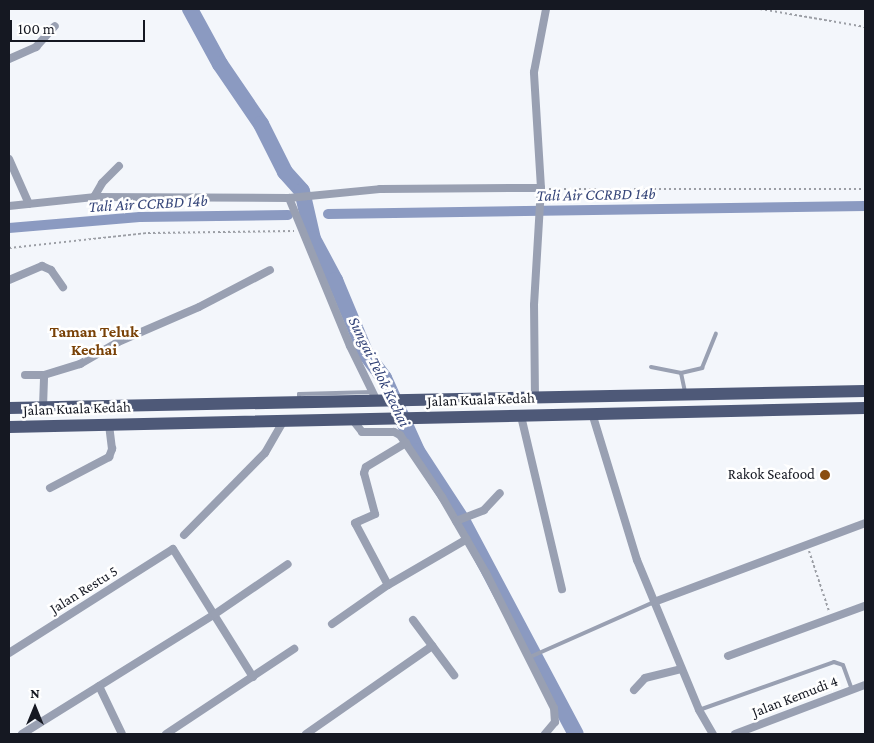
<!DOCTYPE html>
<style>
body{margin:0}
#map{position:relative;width:874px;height:743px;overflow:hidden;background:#f3f6fb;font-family:"Crimson Pro",serif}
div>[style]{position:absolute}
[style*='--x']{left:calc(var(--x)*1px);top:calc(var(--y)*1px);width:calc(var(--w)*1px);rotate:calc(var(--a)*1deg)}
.canal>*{height:10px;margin:-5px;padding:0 5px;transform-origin:5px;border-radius:5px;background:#8b9ac1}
.river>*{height:16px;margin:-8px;padding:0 8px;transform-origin:8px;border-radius:8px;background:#8b9ac1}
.path>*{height:2px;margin-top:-1px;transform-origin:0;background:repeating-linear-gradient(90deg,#9b9ea5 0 2.5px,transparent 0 5px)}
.lane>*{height:4px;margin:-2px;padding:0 2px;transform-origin:2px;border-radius:2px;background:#99a0b2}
.street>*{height:8px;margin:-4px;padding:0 4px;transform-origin:4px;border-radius:4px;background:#99a0b2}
.primary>*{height:12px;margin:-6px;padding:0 6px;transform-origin:6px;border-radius:6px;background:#4e5978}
.dots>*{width:14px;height:14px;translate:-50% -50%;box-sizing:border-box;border:2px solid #fff;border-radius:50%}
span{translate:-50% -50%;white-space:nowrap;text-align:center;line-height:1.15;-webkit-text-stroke:5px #fff;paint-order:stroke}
.street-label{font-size:15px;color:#151822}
.poi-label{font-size:15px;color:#151822}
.right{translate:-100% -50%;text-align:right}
.water-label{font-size:16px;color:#354579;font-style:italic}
.neighbourhood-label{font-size:16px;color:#794106;font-weight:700}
.frame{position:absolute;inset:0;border:10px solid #151822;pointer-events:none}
.north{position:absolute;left:10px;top:683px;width:50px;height:50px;-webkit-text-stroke:4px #fff;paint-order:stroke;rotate:0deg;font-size:14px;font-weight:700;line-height:20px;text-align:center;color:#151822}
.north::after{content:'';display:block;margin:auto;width:18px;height:22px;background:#151822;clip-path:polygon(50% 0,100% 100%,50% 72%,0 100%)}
.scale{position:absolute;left:10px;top:20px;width:135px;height:22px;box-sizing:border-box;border:2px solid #151822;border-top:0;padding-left:6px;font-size:15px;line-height:18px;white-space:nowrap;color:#151822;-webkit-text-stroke:4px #fff;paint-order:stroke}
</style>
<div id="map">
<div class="canal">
<div style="--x:328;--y:214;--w:537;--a:-0.85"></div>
<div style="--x:9;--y:228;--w:131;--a:-4.8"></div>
<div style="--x:140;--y:217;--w:148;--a:-0.8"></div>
</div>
<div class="river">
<div style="--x:190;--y:9;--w:63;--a:61.4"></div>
<div style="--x:220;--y:64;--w:73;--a:55.7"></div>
<div style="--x:261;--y:124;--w:54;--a:63.4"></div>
<div style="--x:285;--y:172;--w:25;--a:48"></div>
<div style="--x:302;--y:191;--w:49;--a:77.1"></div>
<div style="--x:313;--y:239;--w:47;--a:61.8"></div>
<div style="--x:335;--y:280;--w:80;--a:67.3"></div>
<div style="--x:366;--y:354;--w:30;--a:53"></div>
<div style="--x:384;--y:378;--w:80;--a:65.7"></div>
<div style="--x:417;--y:451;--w:82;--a:56.9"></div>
<div style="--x:462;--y:520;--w:242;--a:62"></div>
</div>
<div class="path">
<div style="--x:760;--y:9;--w:107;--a:9.7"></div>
<div style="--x:549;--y:189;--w:316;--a:0"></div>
<div style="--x:9;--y:248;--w:140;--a:-6.2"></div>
<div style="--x:148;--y:233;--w:146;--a:-0.8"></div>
<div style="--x:809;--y:551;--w:63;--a:71.6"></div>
</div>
<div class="lane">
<div style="--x:651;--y:367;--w:31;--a:11"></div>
<div style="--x:681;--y:373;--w:22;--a:-13"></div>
<div style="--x:702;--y:368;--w:37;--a:-68"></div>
<div style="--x:681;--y:373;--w:19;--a:78"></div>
<div style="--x:299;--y:400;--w:6;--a:-90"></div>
<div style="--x:299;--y:394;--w:74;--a:-1.5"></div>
<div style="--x:530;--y:657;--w:136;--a:-23.9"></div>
<div style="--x:699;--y:710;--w:143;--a:-19.6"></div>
<div style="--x:834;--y:662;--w:9;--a:18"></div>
<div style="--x:843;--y:665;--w:27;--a:70"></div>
</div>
<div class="street">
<div style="--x:9;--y:59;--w:30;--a:-24"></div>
<div style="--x:36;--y:47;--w:28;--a:-48"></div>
<div style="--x:9;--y:159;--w:49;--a:66"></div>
<div style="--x:94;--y:197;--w:16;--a:-60"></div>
<div style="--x:102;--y:183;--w:24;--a:-45"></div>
<div style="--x:289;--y:198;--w:160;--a:67.6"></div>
<div style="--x:350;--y:346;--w:61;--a:63.9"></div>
<div style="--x:9;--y:206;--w:85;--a:-6"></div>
<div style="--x:94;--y:197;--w:195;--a:0.3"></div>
<div style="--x:289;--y:198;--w:91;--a:-5.6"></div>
<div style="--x:380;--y:189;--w:161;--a:-0.4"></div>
<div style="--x:9;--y:280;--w:36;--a:-23"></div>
<div style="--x:42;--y:266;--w:10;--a:24"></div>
<div style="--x:51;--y:270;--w:21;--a:55"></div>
<div style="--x:25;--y:375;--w:19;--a:0"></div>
<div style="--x:44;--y:375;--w:38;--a:-17"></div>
<div style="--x:80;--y:364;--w:44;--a:-30.1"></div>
<div style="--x:118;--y:342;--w:88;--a:-23.4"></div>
<div style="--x:199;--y:307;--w:80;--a:-27.5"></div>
<div style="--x:535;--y:398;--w:93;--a:-90.6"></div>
<div style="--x:534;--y:305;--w:117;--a:-86.6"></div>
<div style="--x:541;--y:188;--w:116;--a:-93.5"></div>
<div style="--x:534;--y:72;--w:64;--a:-79.2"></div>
<div style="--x:43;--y:407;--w:32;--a:-88"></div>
<div style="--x:592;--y:413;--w:154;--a:73"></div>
<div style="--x:637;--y:560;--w:162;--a:67.5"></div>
<div style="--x:699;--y:710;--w:28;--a:60"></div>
<div style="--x:521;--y:416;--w:178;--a:76.7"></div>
<div style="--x:352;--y:419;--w:16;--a:52"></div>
<div style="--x:362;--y:432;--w:32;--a:0"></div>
<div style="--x:394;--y:432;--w:7;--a:27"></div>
<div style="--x:400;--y:435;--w:75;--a:55.9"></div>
<div style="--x:442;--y:497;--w:88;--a:59.9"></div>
<div style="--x:486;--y:573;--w:151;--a:63.3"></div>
<div style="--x:554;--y:708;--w:14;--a:86"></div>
<div style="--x:555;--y:722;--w:16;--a:130"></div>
<div style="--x:50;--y:488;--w:67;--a:-27.7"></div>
<div style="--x:109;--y:457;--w:9;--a:-69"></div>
<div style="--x:112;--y:449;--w:26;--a:-97"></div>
<div style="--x:456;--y:521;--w:30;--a:-21"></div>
<div style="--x:484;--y:510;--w:23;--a:-47"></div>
<div style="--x:184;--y:535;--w:115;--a:-45.4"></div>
<div style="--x:265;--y:453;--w:38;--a:-60"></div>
<div style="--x:388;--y:585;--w:70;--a:-118"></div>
<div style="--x:355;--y:523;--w:22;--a:-24"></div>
<div style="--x:375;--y:514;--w:42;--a:-105"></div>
<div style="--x:364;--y:473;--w:6;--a:-72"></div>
<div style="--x:366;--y:467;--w:47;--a:-31"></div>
<div style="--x:654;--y:602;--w:225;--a:-20.5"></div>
<div style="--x:413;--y:620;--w:69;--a:53.3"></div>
<div style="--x:332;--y:624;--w:68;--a:-34.9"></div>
<div style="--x:388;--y:585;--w:91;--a:-30.2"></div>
<div style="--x:9;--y:653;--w:194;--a:-32.4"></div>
<div style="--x:173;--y:549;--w:151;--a:58"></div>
<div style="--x:728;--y:656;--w:146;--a:-20.1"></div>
<div style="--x:99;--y:686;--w:53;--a:64.4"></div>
<div style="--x:634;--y:690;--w:16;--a:-47"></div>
<div style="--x:645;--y:678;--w:37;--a:-14"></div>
<div style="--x:22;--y:734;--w:227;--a:-31.9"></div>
<div style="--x:215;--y:614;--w:88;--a:-34.4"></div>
<div style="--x:166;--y:734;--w:154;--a:-33.6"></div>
<div style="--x:306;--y:734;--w:154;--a:-34.9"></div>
<div style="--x:735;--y:734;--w:139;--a:-20.7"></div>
</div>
<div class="primary">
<div style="--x:9;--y:408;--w:856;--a:-1.14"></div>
<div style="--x:9;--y:427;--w:856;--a:-1.27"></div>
</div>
<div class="dots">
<div style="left:825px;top:475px;background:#8a4d0f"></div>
</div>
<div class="street-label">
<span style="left:481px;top:400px;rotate:-2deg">Jalan Kuala Kedah</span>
<span style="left:77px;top:409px;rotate:-2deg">Jalan Kuala Kedah</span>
<span style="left:84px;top:590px;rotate:-32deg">Jalan Restu 5</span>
<span style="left:795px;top:697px;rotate:-21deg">Jalan Kemudi 4</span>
</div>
<div class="poi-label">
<span class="right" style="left:815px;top:475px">Rakok Seafood</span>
</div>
<div class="water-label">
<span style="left:596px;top:195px;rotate:-1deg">Tali Air CCRBD 14b</span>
<span style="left:148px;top:204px;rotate:-3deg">Tali Air CCRBD 14b</span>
<span style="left:379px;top:372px;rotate:64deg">Sungai Telok Kechai</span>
</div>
<div class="neighbourhood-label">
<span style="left:94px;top:341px">Taman Teluk<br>Kechai</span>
</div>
<div class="frame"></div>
<div class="north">N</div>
<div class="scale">100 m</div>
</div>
